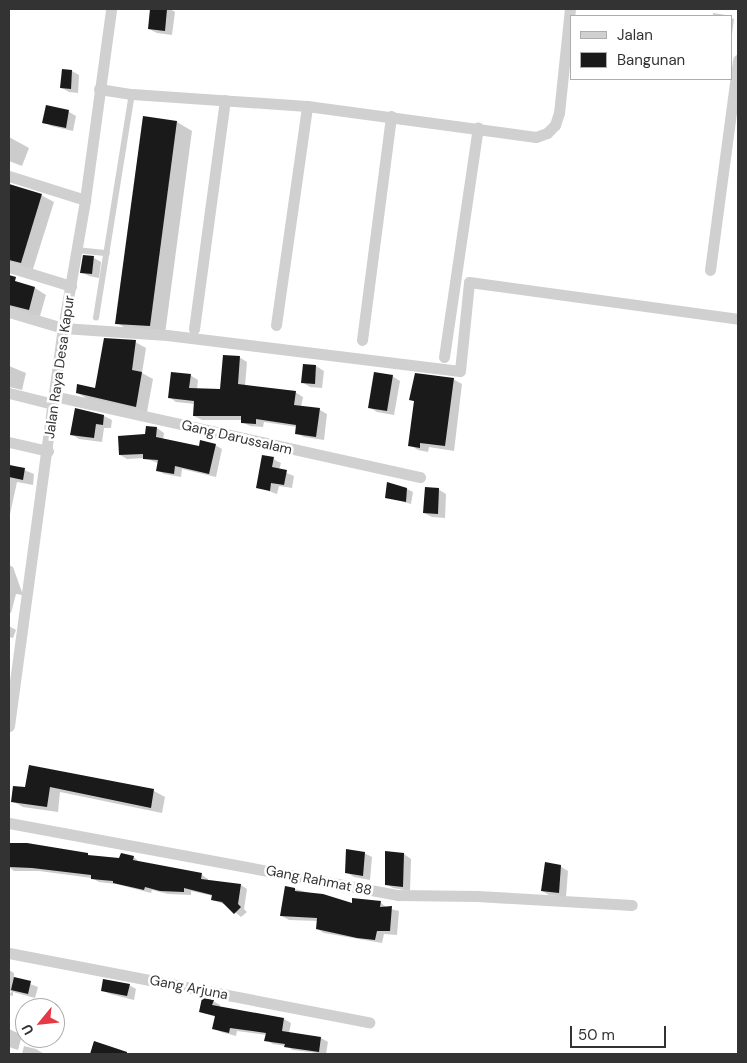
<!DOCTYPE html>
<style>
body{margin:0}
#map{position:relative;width:747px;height:1063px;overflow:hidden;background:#fff;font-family:"DM Sans",sans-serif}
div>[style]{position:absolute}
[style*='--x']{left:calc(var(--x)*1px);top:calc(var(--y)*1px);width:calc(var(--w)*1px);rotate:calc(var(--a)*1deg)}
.shadow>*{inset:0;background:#0003}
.building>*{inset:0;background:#1a1a1a}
.service>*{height:5.5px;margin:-2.75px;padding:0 2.75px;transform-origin:2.75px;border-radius:2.75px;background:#d0d0d0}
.minor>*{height:11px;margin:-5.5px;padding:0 5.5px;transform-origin:5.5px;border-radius:5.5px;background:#d0d0d0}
span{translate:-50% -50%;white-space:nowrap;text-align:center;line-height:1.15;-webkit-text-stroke:5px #fff;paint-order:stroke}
.street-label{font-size:14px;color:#333}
.frame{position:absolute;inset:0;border:10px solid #333;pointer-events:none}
.legend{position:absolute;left:570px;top:15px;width:162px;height:65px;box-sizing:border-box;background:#fff;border:1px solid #adadad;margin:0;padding:6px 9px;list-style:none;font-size:15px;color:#333}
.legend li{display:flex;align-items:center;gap:10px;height:25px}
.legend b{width:25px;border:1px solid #adadad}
.north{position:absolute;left:15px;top:998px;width:50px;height:50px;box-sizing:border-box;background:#fff;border:1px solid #adadad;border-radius:50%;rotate:242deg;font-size:14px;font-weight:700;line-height:20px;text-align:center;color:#333}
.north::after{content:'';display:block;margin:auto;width:18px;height:22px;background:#e63946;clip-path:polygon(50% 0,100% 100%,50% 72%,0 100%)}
.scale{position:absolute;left:570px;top:1026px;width:96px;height:22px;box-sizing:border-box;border:2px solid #333;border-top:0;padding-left:6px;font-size:15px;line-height:18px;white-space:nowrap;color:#333;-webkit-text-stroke:4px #fff;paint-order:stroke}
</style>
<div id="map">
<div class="shadow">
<div style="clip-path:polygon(152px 9px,170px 9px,175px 12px,172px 35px,157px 33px,149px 29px)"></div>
<div style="clip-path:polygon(713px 13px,726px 15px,728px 16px,713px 16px)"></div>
<div style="clip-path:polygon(731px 18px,734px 19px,731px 42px)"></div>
<div style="clip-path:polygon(72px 71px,79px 75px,78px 93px,69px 92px,62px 88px)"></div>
<div style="clip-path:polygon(47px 107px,69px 112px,76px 116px,73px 131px,51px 126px,44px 122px)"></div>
<div style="clip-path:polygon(177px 122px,192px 131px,165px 334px,132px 332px,117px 323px)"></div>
<div style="clip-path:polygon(9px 137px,29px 148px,22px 166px,9px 161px)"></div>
<div style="clip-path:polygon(9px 184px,41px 195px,54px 202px,33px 269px,9px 267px)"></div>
<div style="clip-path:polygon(94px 258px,101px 262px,99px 278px,89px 276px,81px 272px)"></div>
<div style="clip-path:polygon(9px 281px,35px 288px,46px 295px,40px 316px,9px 310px)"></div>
<div style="clip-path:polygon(135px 342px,146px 348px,142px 373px,153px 379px,147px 412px,88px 399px,77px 393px,96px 389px)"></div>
<div style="clip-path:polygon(239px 357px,247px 362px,245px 386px,295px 392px,303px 397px,301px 407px,320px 410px,327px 414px,324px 440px,304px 437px,296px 433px,297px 427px,264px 422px,263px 427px,250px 426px,242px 422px,242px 420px,202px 420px,194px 416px,195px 404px,176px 402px,169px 397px,190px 375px,198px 380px,197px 390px,219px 391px)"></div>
<div style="clip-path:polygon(304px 365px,316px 366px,324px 371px,322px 388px,310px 387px,302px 382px)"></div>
<div style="clip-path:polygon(9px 366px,26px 373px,22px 390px,9px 387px)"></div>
<div style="clip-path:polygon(392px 376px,400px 381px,394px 415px,377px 412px,369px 407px)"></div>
<div style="clip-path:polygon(453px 379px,462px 384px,454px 451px,429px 447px,428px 452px,418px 450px,410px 445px,416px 402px,411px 400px)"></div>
<div style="clip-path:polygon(76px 410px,104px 416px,112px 420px,111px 428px,104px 428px,102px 442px,79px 439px,71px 434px)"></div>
<div style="clip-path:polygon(147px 427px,157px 428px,164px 433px,163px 440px,200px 447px,215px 445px,222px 449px,216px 477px,182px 469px,181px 477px,164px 474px,157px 470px,158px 463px,144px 458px,127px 459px,120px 455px,147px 435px)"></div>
<div style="clip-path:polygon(273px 459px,281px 463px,279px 470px,294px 476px,292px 488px,279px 486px,277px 494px,257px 487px)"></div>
<div style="clip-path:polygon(9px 464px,34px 474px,33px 485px,17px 482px,9px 519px)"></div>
<div style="clip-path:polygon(407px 489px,413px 492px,411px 504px,386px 497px)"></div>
<div style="clip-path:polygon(438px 489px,446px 494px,445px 518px,432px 517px,424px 513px)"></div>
<div style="clip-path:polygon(9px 565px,13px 567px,23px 595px,16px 594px,11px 613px,9px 612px)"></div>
<div style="clip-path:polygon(9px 626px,16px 630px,13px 638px,9px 637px)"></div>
<div style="clip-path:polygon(48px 770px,154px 791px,165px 797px,162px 813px,60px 792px,58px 812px,23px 807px,12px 801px)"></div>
<div style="clip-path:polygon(9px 844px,26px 844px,92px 857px,120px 859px,134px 857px,140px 863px,202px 875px,208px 879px,208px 881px,241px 885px,247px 889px,244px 909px,247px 912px,241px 917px,227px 905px,212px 900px,213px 896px,191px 891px,191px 895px,168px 894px,152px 890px,151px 893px,116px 884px,99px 882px,92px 878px,39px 871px,14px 871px,9px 867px)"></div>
<div style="clip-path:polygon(364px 853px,372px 857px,370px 880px,354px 877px,346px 872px)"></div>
<div style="clip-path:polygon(404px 854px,411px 859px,410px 891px,393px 888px,386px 884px)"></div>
<div style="clip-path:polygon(560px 866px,568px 871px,566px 897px,549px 895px,542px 891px)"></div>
<div style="clip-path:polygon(295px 889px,353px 904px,380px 902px,387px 908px,399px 911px,397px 935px,384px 934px,382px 943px,324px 933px,317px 929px,318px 921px,289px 920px,282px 916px)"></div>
<div style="clip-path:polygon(9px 970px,14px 973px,14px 978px,38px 987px,35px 998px,13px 992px,13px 996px,9px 995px,12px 991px,9px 991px)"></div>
<div style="clip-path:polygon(129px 985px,136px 989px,134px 1000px,110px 994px,102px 990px)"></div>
<div style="clip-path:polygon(213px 1001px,220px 1005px,220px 1008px,284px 1019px,291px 1023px,289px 1033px,321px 1038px,328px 1042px,326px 1054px,293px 1050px,286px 1046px,273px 1044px,266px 1040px,267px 1035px,237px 1031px,236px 1036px,221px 1032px,214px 1028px,216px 1017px,201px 1012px)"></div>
<div style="clip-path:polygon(9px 1029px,22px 1035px,18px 1050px,9px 1047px)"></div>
<div style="clip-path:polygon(24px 1046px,36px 1049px,44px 1054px,22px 1054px)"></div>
</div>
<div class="building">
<div style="clip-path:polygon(150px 9px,167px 9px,165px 31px,148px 29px)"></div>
<div style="clip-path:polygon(62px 69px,72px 70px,71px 89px,60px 88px)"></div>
<div style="clip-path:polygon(46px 105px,69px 110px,66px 128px,42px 123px)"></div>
<div style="clip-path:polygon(143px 116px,177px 121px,150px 326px,115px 324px)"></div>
<div style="clip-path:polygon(9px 184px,42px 194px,21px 263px,9px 260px)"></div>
<div style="clip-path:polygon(83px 255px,94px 256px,92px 274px,80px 273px)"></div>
<div style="clip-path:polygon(9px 275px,16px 277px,15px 281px,35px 287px,29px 310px,9px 305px)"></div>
<div style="clip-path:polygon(104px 338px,136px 340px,132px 370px,142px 372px,136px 407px,76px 393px,77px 384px,95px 388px)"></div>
<div style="clip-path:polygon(223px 355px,240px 356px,238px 384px,296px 391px,294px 405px,320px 408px,316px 437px,295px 434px,296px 425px,256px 419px,256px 424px,241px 423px,241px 416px,193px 416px,194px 401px,168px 398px,171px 372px,191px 374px,189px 388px,220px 389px)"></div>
<div style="clip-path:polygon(303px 364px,316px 365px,315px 384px,301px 383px)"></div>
<div style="clip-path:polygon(374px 372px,393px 375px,387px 411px,368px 408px)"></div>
<div style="clip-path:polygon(415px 373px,454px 378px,445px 446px,420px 443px,420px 448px,408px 446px,414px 401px,409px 400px)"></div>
<div style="clip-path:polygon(75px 408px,104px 415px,103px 425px,96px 424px,94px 438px,70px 435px)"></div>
<div style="clip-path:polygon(146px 426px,157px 427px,156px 437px,199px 446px,200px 440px,216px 444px,209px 474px,175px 466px,174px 474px,156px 471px,158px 460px,143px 459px,143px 454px,119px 455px,118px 436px,145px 434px)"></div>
<div style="clip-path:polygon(262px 455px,274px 457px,272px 467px,287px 470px,284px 485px,271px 483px,270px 491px,256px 488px)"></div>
<div style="clip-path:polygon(9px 465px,25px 468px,23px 480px,9px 477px)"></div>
<div style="clip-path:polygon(387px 482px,407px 488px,406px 502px,385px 498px)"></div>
<div style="clip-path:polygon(425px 487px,439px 488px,438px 514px,423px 513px)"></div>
<div style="clip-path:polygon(29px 765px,154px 789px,151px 808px,50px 787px,47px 807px,11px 802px,13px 786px,25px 787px)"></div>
<div style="clip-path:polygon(9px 843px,27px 843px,88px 853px,88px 855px,119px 858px,121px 853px,134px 856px,133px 860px,202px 873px,201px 879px,241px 884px,238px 904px,241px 907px,234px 914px,222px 902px,211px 900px,212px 895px,184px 888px,184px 892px,160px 891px,145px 887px,144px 890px,113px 883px,113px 881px,91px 879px,91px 875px,32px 868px,9px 867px)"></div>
<div style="clip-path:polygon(346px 849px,365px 852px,363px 876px,345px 873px)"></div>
<div style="clip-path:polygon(385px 851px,404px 853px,403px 887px,385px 885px)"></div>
<div style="clip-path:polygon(545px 862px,561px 865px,559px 893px,541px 891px)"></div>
<div style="clip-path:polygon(285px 886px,295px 888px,295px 891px,323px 894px,352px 903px,352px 898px,381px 901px,380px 907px,392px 906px,390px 931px,377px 931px,375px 940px,357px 938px,316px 929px,317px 918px,280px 916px)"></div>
<div style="clip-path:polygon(14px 977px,31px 981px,28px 994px,11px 990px)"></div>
<div style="clip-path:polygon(103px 979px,130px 984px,127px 996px,101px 991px)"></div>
<div style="clip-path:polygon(202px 998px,214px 1000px,212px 1005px,284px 1018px,282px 1031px,321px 1037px,319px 1052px,284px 1047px,285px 1044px,264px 1041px,266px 1033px,230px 1028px,229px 1033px,212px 1029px,215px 1016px,199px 1012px)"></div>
<div style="clip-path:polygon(94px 1041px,127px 1052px,127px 1054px,90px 1054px)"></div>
</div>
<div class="service">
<div style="--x:77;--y:250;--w:30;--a:6"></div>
<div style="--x:96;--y:318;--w:227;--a:-80.9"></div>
</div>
<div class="minor">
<div style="--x:99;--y:89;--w:33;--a:9"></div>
<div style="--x:132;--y:94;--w:175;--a:3.9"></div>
<div style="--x:307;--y:106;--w:231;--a:7.7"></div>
<div style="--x:536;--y:137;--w:12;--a:-20"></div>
<div style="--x:547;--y:133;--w:11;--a:-45"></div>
<div style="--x:555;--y:125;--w:13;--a:-72"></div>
<div style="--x:559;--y:113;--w:105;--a:-84"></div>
<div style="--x:9;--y:176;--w:80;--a:17.5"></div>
<div style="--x:9;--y:267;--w:65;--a:17"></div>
<div style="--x:710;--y:270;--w:212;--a:-82.4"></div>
<div style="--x:9;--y:312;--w:56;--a:16.5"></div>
<div style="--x:63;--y:328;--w:104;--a:3.9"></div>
<div style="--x:167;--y:335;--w:295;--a:7"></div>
<div style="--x:460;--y:371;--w:89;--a:-84.2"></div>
<div style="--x:469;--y:282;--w:272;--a:7.8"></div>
<div style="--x:276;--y:325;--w:221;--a:-81.9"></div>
<div style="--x:194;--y:329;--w:231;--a:-82.3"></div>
<div style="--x:362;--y:340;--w:226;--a:-82.6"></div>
<div style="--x:444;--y:357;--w:232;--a:-81.6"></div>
<div style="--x:9;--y:393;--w:45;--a:14"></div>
<div style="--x:54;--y:396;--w:375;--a:12.5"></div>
<div style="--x:9;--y:442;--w:40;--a:13"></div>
<div style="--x:9;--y:726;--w:402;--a:-82.3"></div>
<div style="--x:63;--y:328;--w:130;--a:-80.2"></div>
<div style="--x:85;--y:200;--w:193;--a:-82.2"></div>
<div style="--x:9;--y:823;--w:396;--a:10.5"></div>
<div style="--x:398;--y:895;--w:79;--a:0.7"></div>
<div style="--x:477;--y:896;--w:155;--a:3.3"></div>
<div style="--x:9;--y:953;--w:367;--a:10.9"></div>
</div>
<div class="street-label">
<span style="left:59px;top:367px;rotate:-82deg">Jalan Raya Desa Kapur</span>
<span style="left:237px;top:437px;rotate:13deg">Gang Darussalam</span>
<span style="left:319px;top:880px;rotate:11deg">Gang Rahmat 88</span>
<span style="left:189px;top:987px;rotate:11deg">Gang Arjuna</span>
</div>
<div class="frame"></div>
<ul class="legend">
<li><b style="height:6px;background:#d0d0d0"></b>Jalan</li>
<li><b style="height:14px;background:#1a1a1a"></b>Bangunan</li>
</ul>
<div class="north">U</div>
<div class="scale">50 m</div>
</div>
